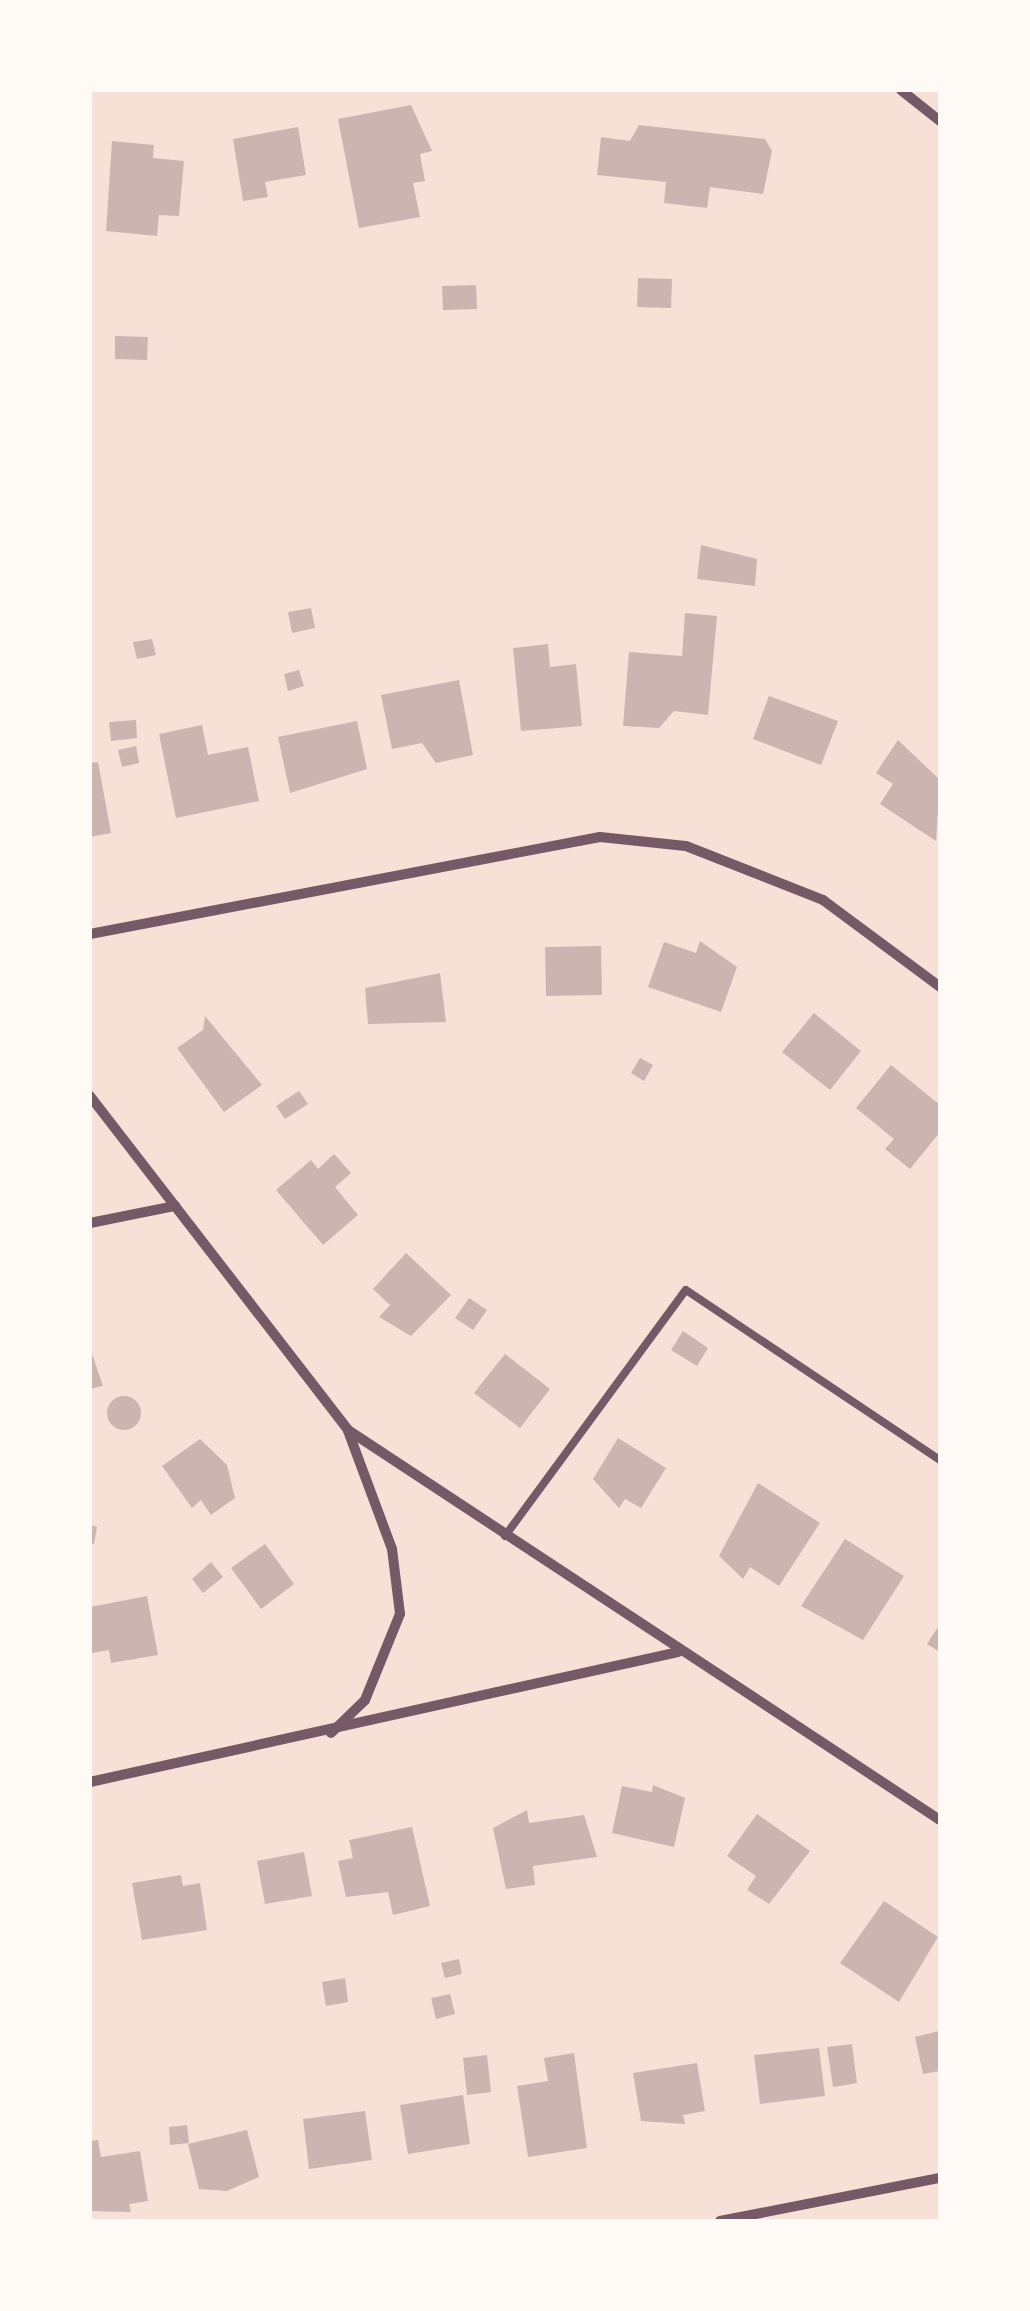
<!DOCTYPE html>
<style>
body{margin:0}
#map{position:relative;width:1030px;height:2311px;overflow:hidden;background:#f7e1d7;font-family:Karla,sans-serif}
div>[style]{position:absolute}
[style*='--x']{left:calc(var(--x)*1px);top:calc(var(--y)*1px);width:calc(var(--w)*1px);rotate:calc(var(--a)*1deg)}
.building>*{inset:0;background:#ccb4b1}
.round{border-radius:50%}
.service>*{height:8px;margin:-4px;padding:0 4px;transform-origin:4px;border-radius:4px;background:#755966}
.minor>*{height:10px;margin:-5px;padding:0 5px;transform-origin:5px;border-radius:5px;background:#755966}
span{translate:-50% -50%;white-space:nowrap;text-align:center;line-height:1.15;-webkit-text-stroke:8px #fffaf5;paint-order:stroke}
.frame{position:absolute;inset:0;border:92px solid #fffaf5;pointer-events:none}
</style>
<div id="map">
<div class="building">
<div style="clip-path:polygon(411px 105px,432px 151px,420px 154px,425px 181px,413px 183px,420px 217px,359px 228px,338px 119px)"></div>
<div style="clip-path:polygon(639px 125px,765px 139px,772px 151px,763px 194px,710px 187px,707px 208px,664px 203px,666px 182px,597px 175px,601px 137px,630px 141px)"></div>
<div style="clip-path:polygon(298px 127px,306px 175px,265px 182px,268px 197px,243px 201px,233px 139px)"></div>
<div style="clip-path:polygon(112px 141px,154px 145px,153px 158px,184px 161px,179px 216px,159px 215px,157px 236px,106px 231px)"></div>
<div style="clip-path:polygon(638px 278px,672px 279px,671px 308px,637px 307px)"></div>
<div style="clip-path:polygon(476px 285px,477px 309px,443px 310px,442px 286px)"></div>
<div style="clip-path:polygon(115px 336px,148px 337px,147px 360px,115px 359px)"></div>
<div style="clip-path:polygon(701px 545px,757px 559px,755px 586px,697px 579px)"></div>
<div style="clip-path:polygon(311px 608px,315px 628px,292px 633px,288px 612px)"></div>
<div style="clip-path:polygon(685px 613px,717px 616px,708px 715px,674px 711px,659px 728px,623px 726px,629px 652px,682px 656px)"></div>
<div style="clip-path:polygon(152px 639px,156px 655px,137px 659px,133px 642px)"></div>
<div style="clip-path:polygon(548px 644px,550px 667px,576px 664px,582px 726px,521px 731px,513px 648px)"></div>
<div style="clip-path:polygon(299px 670px,304px 686px,288px 691px,284px 674px)"></div>
<div style="clip-path:polygon(459px 680px,473px 755px,436px 763px,422px 743px,392px 749px,381px 695px)"></div>
<div style="clip-path:polygon(769px 696px,838px 721px,821px 765px,753px 739px)"></div>
<div style="clip-path:polygon(136px 720px,137px 738px,111px 741px,109px 722px)"></div>
<div style="clip-path:polygon(357px 721px,367px 769px,290px 793px,278px 737px)"></div>
<div style="clip-path:polygon(202px 725px,208px 755px,248px 747px,259px 801px,176px 818px,159px 734px)"></div>
<div style="clip-path:polygon(898px 740px,940px 780px,936px 841px,880px 804px,893px 784px,876px 773px)"></div>
<div style="clip-path:polygon(136px 746px,139px 763px,122px 767px,118px 750px)"></div>
<div style="clip-path:polygon(98px 762px,111px 833px,90px 837px,90px 763px)"></div>
<div style="clip-path:polygon(700px 941px,737px 967px,721px 1012px,648px 987px,664px 942px,696px 953px)"></div>
<div style="clip-path:polygon(601px 946px,602px 995px,546px 996px,545px 947px)"></div>
<div style="clip-path:polygon(440px 973px,446px 1022px,368px 1024px,365px 988px)"></div>
<div style="clip-path:polygon(814px 1013px,861px 1051px,830px 1090px,782px 1052px)"></div>
<div style="clip-path:polygon(205px 1016px,262px 1085px,224px 1112px,177px 1048px,203px 1030px)"></div>
<div style="clip-path:polygon(640px 1058px,653px 1065px,644px 1081px,631px 1073px)"></div>
<div style="clip-path:polygon(891px 1065px,940px 1105px,940px 1132px,910px 1169px,885px 1149px,894px 1139px,856px 1108px)"></div>
<div style="clip-path:polygon(299px 1091px,308px 1104px,285px 1119px,276px 1106px)"></div>
<div style="clip-path:polygon(334px 1154px,351px 1173px,335px 1187px,358px 1215px,323px 1245px,276px 1190px,311px 1160px,318px 1169px)"></div>
<div style="clip-path:polygon(406px 1253px,451px 1295px,411px 1336px,379px 1317px,390px 1305px,373px 1289px)"></div>
<div style="clip-path:polygon(469px 1298px,487px 1310px,473px 1330px,455px 1318px)"></div>
<div style="clip-path:polygon(683px 1331px,708px 1348px,697px 1366px,671px 1350px)"></div>
<div style="clip-path:polygon(90px 1348px,103px 1386px,90px 1389px)"></div>
<div style="clip-path:polygon(505px 1354px,550px 1389px,520px 1428px,474px 1393px)"></div>
<div class="round" style="left:107px;top:1396px;width:34px;height:34px"></div>
<div style="clip-path:polygon(618px 1438px,666px 1468px,641px 1508px,625px 1499px,619px 1508px,593px 1479px)"></div>
<div style="clip-path:polygon(200px 1439px,227px 1465px,235px 1498px,211px 1515px,201px 1500px,192px 1508px,162px 1466px)"></div>
<div style="clip-path:polygon(758px 1483px,820px 1523px,779px 1586px,750px 1567px,743px 1579px,719px 1556px)"></div>
<div style="clip-path:polygon(90px 1525px,97px 1527px,94px 1544px,90px 1543px)"></div>
<div style="clip-path:polygon(845px 1539px,904px 1576px,863px 1640px,801px 1606px)"></div>
<div style="clip-path:polygon(265px 1544px,294px 1584px,261px 1609px,231px 1568px)"></div>
<div style="clip-path:polygon(211px 1562px,223px 1577px,203px 1593px,192px 1579px)"></div>
<div style="clip-path:polygon(147px 1596px,158px 1655px,111px 1663px,109px 1650px,92px 1653px,90px 1607px)"></div>
<div style="clip-path:polygon(940px 1624px,940px 1652px,927px 1644px)"></div>
<div style="clip-path:polygon(653px 1785px,685px 1798px,674px 1847px,612px 1833px,622px 1786px,652px 1792px)"></div>
<div style="clip-path:polygon(527px 1810px,529px 1823px,584px 1815px,597px 1857px,533px 1866px,535px 1885px,506px 1889px,493px 1828px)"></div>
<div style="clip-path:polygon(757px 1814px,810px 1851px,769px 1904px,747px 1890px,756px 1876px,727px 1856px)"></div>
<div style="clip-path:polygon(412px 1827px,430px 1906px,393px 1915px,388px 1892px,346px 1897px,338px 1861px,353px 1858px,349px 1840px)"></div>
<div style="clip-path:polygon(304px 1852px,312px 1896px,265px 1904px,257px 1861px)"></div>
<div style="clip-path:polygon(181px 1875px,183px 1886px,200px 1883px,207px 1930px,142px 1940px,132px 1883px)"></div>
<div style="clip-path:polygon(884px 1901px,938px 1937px,899px 2002px,840px 1963px)"></div>
<div style="clip-path:polygon(459px 1959px,462px 1974px,445px 1978px,441px 1963px)"></div>
<div style="clip-path:polygon(345px 1978px,348px 2002px,326px 2006px,322px 1982px)"></div>
<div style="clip-path:polygon(450px 1994px,455px 2014px,436px 2019px,431px 1998px)"></div>
<div style="clip-path:polygon(939px 2031px,940px 2071px,923px 2074px,915px 2037px)"></div>
<div style="clip-path:polygon(852px 2044px,857px 2083px,833px 2087px,827px 2047px)"></div>
<div style="clip-path:polygon(819px 2048px,825px 2096px,760px 2104px,754px 2055px)"></div>
<div style="clip-path:polygon(574px 2053px,587px 2148px,528px 2157px,517px 2086px,548px 2081px,544px 2058px)"></div>
<div style="clip-path:polygon(487px 2055px,491px 2092px,467px 2095px,463px 2058px)"></div>
<div style="clip-path:polygon(697px 2063px,705px 2111px,683px 2115px,685px 2124px,641px 2121px,633px 2073px)"></div>
<div style="clip-path:polygon(463px 2095px,470px 2144px,408px 2154px,400px 2105px)"></div>
<div style="clip-path:polygon(365px 2111px,372px 2160px,309px 2169px,303px 2119px)"></div>
<div style="clip-path:polygon(187px 2125px,189px 2143px,170px 2145px,169px 2127px)"></div>
<div style="clip-path:polygon(247px 2130px,259px 2177px,227px 2191px,199px 2189px,188px 2144px)"></div>
<div style="clip-path:polygon(98px 2140px,101px 2157px,140px 2151px,148px 2201px,129px 2204px,131px 2212px,90px 2211px,90px 2141px)"></div>
</div>
<div class="service">
<div style="--x:505;--y:1536;--w:305;--a:-53.7"></div>
<div style="--x:686;--y:1290;--w:306;--a:33.8"></div>
</div>
<div class="minor">
<div style="--x:901;--y:90;--w:50;--a:38.5"></div>
<div style="--x:90;--y:934;--w:519;--a:-10.77"></div>
<div style="--x:600;--y:837;--w:86;--a:6"></div>
<div style="--x:686;--y:846;--w:147;--a:21.5"></div>
<div style="--x:823;--y:900;--w:146;--a:36.6"></div>
<div style="--x:90;--y:1096;--w:422;--a:52.3"></div>
<div style="--x:348;--y:1430;--w:709;--a:33.38"></div>
<div style="--x:90;--y:1223;--w:87;--a:-11.3"></div>
<div style="--x:331;--y:1733;--w:47;--a:-44.1"></div>
<div style="--x:365;--y:1700;--w:93;--a:-67.9"></div>
<div style="--x:400;--y:1614;--w:65;--a:-97"></div>
<div style="--x:392;--y:1549;--w:126;--a:-110.4"></div>
<div style="--x:90;--y:1782;--w:602;--a:-12.47"></div>
<div style="--x:720;--y:2221;--w:224;--a:-11.1"></div>
</div>
<div class="frame"></div>
</div>
